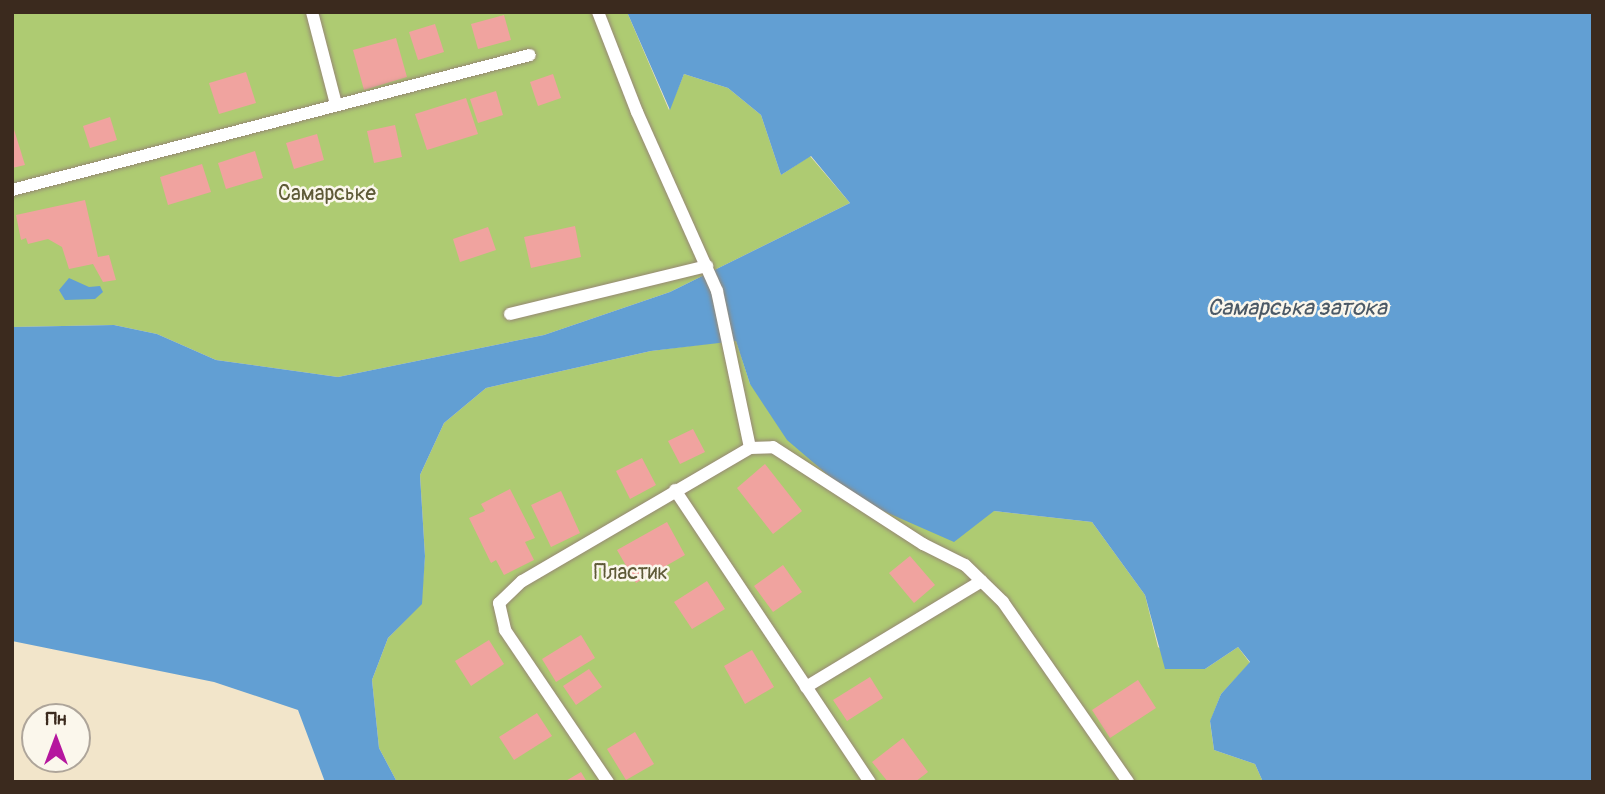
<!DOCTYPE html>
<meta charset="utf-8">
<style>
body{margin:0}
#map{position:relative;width:1605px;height:794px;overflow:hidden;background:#f2e5ca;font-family:Pangolin,sans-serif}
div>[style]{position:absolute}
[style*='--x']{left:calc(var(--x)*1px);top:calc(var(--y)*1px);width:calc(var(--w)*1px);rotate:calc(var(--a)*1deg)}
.green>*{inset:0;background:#aecb72}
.water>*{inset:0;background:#629fd3}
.building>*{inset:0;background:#f0a39f}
.roads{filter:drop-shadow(0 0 2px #968874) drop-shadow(0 0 2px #968874)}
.service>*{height:12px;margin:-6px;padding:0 6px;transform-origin:6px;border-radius:6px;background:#fff}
span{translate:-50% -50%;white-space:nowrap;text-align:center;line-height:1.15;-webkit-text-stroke:5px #fbf7ec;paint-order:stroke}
.park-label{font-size:21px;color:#5e5a37}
.water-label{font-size:23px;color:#4b5966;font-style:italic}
.frame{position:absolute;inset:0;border:14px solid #3b2a1e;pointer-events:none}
.north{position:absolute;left:21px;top:703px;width:70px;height:70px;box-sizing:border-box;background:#fbf7ec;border:2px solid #aea59a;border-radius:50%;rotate:0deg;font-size:19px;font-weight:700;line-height:28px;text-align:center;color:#3b2a1e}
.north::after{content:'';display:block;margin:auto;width:24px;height:32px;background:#b5179e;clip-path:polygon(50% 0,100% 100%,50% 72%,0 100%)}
</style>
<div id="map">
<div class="green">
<div style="clip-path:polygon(12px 12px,627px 12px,669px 110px,684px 74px,728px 88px,761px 115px,781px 175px,810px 156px,850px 203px,670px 292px,544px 335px,338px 377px,216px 360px,157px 334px,114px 325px,12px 327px)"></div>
<div style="clip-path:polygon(736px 340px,750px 384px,994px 511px,1092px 522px,1145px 595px,1158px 647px,1185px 666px,1205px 669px,1238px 647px,1250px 663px,1221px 694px,1210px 722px,1214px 750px,1255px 764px,1263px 782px,397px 782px,379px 748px,372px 680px,388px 638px,421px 604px,425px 556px,420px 475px,444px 423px,486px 388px,651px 351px)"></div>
</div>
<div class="water">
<div style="clip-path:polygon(627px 12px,1593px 12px,1593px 782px,1263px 782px,1255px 764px,1214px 750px,1210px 721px,1221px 694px,1250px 662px,1238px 647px,1205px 669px,1165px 669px,1145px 595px,1092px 522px,994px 511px,954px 542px,856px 499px,787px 440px,750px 384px,736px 341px,651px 351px,486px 388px,444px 423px,420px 475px,425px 556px,422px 604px,388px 638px,372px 680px,379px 748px,397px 782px,325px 782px,298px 710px,214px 682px,12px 641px,12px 327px,114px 325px,157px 334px,216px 360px,338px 377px,544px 335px,670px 292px,850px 203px,811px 156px,781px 175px,761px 115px,728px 88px,684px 74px,670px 110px)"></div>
<div style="clip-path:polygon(69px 278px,89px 287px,100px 286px,103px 292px,95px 299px,65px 300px,59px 290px)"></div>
</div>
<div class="building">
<div style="clip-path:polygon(504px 15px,511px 40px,478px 49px,471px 24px)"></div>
<div style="clip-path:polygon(435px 24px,444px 52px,418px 60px,409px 32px)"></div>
<div style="clip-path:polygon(396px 38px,407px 77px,364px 90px,353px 50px)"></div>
<div style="clip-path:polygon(246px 72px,256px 103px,219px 114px,209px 83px)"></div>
<div style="clip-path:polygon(553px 74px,561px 98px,538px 106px,530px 82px)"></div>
<div style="clip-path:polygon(496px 91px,503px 115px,478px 123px,470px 99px)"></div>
<div style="clip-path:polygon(466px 98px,478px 134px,427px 150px,415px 114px)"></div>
<div style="clip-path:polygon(110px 117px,117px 140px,90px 148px,83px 126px)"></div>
<div style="clip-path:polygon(12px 123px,25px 165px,12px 168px)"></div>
<div style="clip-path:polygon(395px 125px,402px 157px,374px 163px,367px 131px)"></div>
<div style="clip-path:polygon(317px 134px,324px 160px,294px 169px,286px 143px)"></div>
<div style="clip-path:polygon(255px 151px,263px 178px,226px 189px,218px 163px)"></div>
<div style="clip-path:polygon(202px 164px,211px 192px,168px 205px,160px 177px)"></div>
<div style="clip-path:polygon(85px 200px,98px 257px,109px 255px,116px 280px,103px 282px,93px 264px,69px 269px,62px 247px,48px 239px,28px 244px,26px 238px,21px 240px,16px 215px)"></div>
<div style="clip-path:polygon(575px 226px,581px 257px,531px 268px,524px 237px)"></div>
<div style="clip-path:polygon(488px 227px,496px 250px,460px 262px,453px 239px)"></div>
<div style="clip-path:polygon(693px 429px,705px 452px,680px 464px,668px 441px)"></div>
<div style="clip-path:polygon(642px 458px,656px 485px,630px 499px,616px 471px)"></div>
<div style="clip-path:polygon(765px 464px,802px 511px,773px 534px,737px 488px)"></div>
<div style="clip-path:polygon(510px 489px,535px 538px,525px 542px,534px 560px,504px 575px,496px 560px,491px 563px,469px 518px,485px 511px,481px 504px)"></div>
<div style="clip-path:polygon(561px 491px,580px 533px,551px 547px,531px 505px)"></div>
<div style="clip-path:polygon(667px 522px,685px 555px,636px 583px,617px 550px)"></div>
<div style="clip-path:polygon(910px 556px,935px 585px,914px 603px,889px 573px)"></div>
<div style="clip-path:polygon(783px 565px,802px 592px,773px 612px,754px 586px)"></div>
<div style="clip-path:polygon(707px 581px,725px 609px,692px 629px,674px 602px)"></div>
<div style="clip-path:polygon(581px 635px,595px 658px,556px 682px,542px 659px)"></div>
<div style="clip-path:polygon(489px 640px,504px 664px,471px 686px,455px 661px)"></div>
<div style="clip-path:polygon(752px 650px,774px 687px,745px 704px,724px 666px)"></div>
<div style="clip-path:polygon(589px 669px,602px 687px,576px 705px,563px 686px)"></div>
<div style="clip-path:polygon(870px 677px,883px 698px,847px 721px,833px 700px)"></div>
<div style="clip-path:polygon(1138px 680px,1156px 708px,1110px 738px,1092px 710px)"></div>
<div style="clip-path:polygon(537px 713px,552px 736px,514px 760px,499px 737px)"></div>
<div style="clip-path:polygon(635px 732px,654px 764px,626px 780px,607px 749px)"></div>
<div style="clip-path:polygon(903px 738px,928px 772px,915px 782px,888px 782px,872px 762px)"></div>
<div style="clip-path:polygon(581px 772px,587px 782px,564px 782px)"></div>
</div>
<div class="roads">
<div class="service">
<div style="--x:312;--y:12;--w:95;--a:75.4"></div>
<div style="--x:598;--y:12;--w:107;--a:68.7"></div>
<div style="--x:637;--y:112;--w:196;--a:65.9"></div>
<div style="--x:717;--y:291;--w:160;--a:78.1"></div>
<div style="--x:750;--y:448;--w:264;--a:149.7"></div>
<div style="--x:522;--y:581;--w:32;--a:136"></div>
<div style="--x:499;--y:603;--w:28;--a:77"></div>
<div style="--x:505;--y:630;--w:184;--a:55.9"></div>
<div style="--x:12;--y:190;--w:535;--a:-14.61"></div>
<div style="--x:510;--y:314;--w:203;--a:-13.7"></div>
<div style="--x:750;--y:448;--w:23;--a:-2"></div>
<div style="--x:773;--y:447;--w:179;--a:32.9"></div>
<div style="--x:923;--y:544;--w:47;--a:26.6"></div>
<div style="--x:965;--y:565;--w:53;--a:44.2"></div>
<div style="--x:1003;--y:602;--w:219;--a:55.2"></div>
<div style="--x:675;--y:490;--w:351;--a:56.3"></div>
<div style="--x:806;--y:687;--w:205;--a:-31.1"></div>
</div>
</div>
<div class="park-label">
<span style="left:327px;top:194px">Самарське</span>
<span style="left:631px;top:573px">Пластик</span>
</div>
<div class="water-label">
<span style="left:1297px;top:308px">Самарська затока</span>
</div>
<div class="frame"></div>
<div class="north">Пн</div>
</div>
